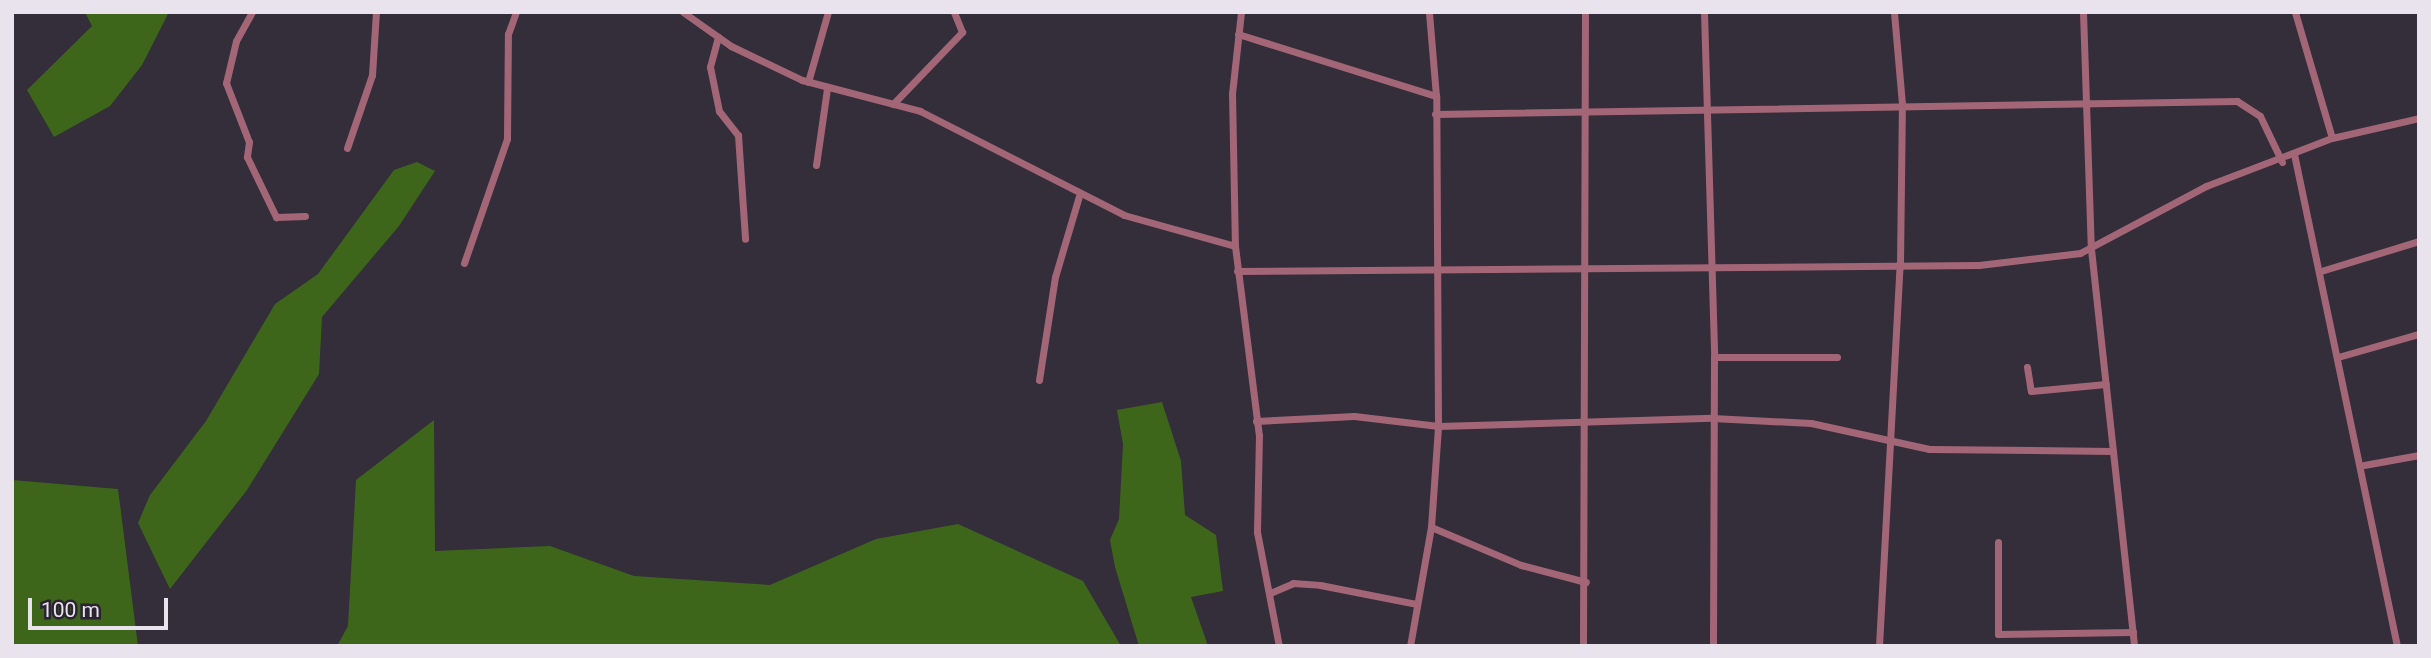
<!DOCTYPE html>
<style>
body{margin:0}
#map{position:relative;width:2431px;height:658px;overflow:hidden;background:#342d3a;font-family:Roboto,sans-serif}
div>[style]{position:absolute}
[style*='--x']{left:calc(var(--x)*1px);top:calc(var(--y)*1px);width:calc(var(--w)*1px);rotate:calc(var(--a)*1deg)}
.green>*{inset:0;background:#3e661b}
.minor>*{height:7px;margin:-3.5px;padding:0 3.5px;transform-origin:3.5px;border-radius:3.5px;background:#a36677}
span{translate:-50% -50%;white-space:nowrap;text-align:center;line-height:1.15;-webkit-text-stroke:7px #2a2330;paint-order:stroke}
.frame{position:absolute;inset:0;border:14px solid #e8e3ec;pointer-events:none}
.scale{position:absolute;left:28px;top:598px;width:140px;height:32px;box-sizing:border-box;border:4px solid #e8e3ec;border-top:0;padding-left:9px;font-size:21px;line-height:24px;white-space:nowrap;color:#e8e3ec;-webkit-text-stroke:5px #2a2330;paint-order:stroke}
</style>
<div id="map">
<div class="green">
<div style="clip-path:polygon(85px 12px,169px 12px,142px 65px,110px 106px,54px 137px,27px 90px,92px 26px)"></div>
<div style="clip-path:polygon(417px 162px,435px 171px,399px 226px,322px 317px,319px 374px,247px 490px,170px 589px,138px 523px,150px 495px,206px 421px,275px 304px,318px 274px,394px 170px)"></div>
<div style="clip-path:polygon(1162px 402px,1181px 461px,1185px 515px,1216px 535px,1223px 591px,1191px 597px,1208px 646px,1139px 646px,1115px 567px,1110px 540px,1119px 519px,1123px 444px,1117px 410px)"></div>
<div style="clip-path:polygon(434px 420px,435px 551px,550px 546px,634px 576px,770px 585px,876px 539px,958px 524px,1083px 581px,1121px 646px,337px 646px,348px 626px,356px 480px)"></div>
<div style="clip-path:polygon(12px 480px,118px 489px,138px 646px,12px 646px)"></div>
</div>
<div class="minor">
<div style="--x:252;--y:12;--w:33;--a:119"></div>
<div style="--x:236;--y:41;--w:43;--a:103.4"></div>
<div style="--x:226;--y:83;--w:63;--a:68.7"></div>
<div style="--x:249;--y:142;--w:15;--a:98"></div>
<div style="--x:247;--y:157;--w:67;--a:64.2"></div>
<div style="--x:276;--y:217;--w:29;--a:-2"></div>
<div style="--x:683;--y:12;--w:59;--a:35.3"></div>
<div style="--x:731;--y:46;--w:79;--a:25.6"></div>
<div style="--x:802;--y:80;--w:122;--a:14.7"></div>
<div style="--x:920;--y:111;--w:229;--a:27"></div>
<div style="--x:1124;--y:215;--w:115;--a:15.6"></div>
<div style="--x:1241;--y:12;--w:81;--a:96.3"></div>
<div style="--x:1232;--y:93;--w:153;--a:88.9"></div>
<div style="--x:1235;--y:246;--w:191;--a:82.8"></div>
<div style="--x:1259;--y:435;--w:97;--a:91.2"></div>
<div style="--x:1257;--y:532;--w:116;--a:79.1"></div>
<div style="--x:1704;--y:12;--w:345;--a:88.3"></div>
<div style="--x:1714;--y:357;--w:289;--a:90.2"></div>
<div style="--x:2083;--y:12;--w:237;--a:88.1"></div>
<div style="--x:2091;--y:249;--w:399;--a:83.8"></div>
<div style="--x:1238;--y:34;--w:207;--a:17.4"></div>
<div style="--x:718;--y:37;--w:31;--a:105"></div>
<div style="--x:710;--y:67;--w:45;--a:78.4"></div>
<div style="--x:719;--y:111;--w:31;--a:52"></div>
<div style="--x:738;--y:135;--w:104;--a:86.1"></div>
<div style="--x:808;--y:82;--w:73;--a:-74.1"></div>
<div style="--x:893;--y:104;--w:100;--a:-46.2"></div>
<div style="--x:962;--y:32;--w:22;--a:-112"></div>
<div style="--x:1435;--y:114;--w:802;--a:-0.93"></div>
<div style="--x:2237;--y:101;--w:27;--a:33"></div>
<div style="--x:2260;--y:116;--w:51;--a:64.4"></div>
<div style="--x:2332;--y:138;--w:89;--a:-12.9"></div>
<div style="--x:347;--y:148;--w:77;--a:-71.1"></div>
<div style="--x:372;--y:75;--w:63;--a:-86.4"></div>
<div style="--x:2294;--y:154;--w:503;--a:78.18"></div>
<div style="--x:816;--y:165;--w:77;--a:-81.8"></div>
<div style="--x:464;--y:263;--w:131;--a:-70.9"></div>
<div style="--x:507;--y:139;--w:105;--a:-89.5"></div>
<div style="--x:508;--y:34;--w:23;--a:-70"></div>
<div style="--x:1237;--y:271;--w:742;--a:-0.46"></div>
<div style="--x:1979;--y:265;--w:102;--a:-6.8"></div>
<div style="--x:2080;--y:253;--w:143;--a:-28"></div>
<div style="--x:2206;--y:186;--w:135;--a:-20.9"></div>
<div style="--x:2332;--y:138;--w:131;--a:-106.4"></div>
<div style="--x:2321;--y:271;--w:102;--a:-17"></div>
<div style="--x:1714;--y:357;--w:123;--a:0"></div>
<div style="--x:2338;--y:357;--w:84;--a:-15.9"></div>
<div style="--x:2027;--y:367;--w:24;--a:81"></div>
<div style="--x:2031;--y:391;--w:75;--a:-5.3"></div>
<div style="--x:1039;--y:380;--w:104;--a:-81.2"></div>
<div style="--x:1055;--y:277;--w:84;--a:-73.5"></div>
<div style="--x:1256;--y:421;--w:98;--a:-2.9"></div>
<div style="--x:1354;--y:416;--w:85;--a:6.8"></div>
<div style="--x:1438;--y:426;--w:274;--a:-1.7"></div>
<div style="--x:1712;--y:418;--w:99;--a:2.9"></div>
<div style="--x:1811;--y:423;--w:121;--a:12.4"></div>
<div style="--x:1929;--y:449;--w:184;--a:0.6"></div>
<div style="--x:2364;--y:465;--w:56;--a:-10.3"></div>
<div style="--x:1431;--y:527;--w:98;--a:22.9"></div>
<div style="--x:1521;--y:565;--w:67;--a:14.7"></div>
<div style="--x:1998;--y:542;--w:92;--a:90"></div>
<div style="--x:1998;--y:634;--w:135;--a:-0.8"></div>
<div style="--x:1270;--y:593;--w:25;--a:-23"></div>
<div style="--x:1293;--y:583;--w:27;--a:4"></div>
<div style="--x:1320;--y:585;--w:99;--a:11.1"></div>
<div style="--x:1410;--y:646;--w:121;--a:-80"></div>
<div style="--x:1431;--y:527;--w:101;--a:-86"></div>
<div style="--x:1438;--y:426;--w:330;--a:-90.3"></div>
<div style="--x:1436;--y:96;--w:84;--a:-94.8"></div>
<div style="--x:1583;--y:646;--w:634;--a:-89.82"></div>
<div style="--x:1879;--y:646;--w:384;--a:-86.9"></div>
<div style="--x:1900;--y:263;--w:159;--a:-89.3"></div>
<div style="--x:1902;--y:104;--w:92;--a:-95"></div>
</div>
<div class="frame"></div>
<div class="scale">100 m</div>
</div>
